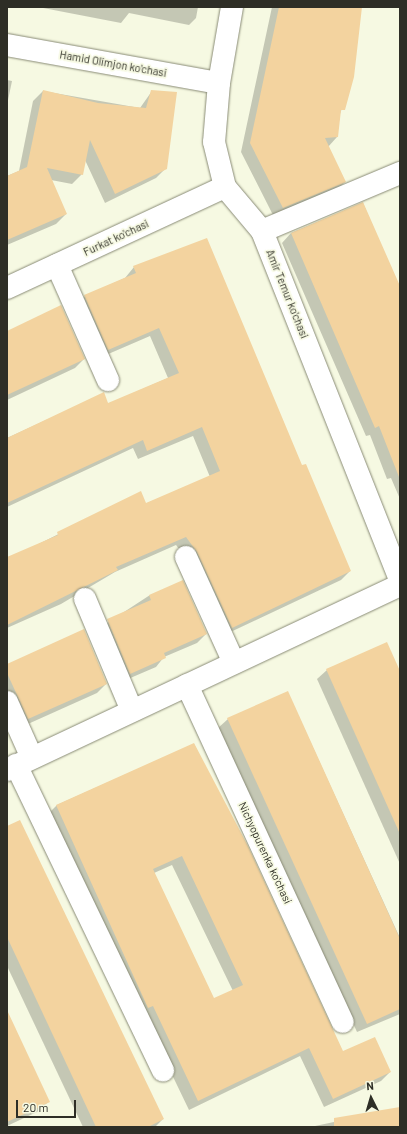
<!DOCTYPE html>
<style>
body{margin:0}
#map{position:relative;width:407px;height:1134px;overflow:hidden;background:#f6f9e2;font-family:Barlow,sans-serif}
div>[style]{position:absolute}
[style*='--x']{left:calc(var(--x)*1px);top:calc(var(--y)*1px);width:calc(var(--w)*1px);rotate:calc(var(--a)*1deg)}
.shadow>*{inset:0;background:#0003}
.building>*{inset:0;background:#f3d39f}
.roads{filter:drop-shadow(0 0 1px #898b76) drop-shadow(0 0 1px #898b76)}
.minor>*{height:22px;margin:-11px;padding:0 11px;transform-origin:11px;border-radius:11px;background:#fff}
span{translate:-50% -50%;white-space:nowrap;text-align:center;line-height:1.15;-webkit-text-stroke:3.5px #f6f9e2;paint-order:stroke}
.street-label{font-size:11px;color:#2e2e26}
.frame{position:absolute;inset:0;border:8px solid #2e2e26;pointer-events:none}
.north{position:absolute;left:351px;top:1078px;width:40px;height:40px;-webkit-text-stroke:3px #f6f9e2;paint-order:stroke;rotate:355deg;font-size:11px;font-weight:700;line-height:16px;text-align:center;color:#2e2e26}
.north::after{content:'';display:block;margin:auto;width:14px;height:18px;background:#2e2e26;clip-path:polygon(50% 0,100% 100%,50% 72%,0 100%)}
.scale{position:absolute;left:16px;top:1100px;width:60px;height:18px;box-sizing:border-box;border:2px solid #2e2e26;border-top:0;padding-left:5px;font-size:12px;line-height:14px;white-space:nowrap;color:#2e2e26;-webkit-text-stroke:3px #f6f9e2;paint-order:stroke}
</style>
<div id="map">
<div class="shadow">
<div style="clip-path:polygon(38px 7px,198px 7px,196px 18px,189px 25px,129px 13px,121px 23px)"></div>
<div style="clip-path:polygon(272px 7px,361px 7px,353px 76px,340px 114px,337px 137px,328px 147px,345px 182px,336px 191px,274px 217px,241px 152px)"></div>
<div style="clip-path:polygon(7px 80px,12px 81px,7px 105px)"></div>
<div style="clip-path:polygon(43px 91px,140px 108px,152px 91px,166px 168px,156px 178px,105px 203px,85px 160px,82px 174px,72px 184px,51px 180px,66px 214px,56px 224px,7px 245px,7px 176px,19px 171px,33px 101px)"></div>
<div style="clip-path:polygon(363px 203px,400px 290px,400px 499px,391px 478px,387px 479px,370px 435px,366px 436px,282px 243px,291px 233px)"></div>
<div style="clip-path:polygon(134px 267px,302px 467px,350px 571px,341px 580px,222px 636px,188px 561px,176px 545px,115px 572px,61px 604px,7px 628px,7px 560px,140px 493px,145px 504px,210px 477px,193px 436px,138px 459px,133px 448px,7px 507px,7px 438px,103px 394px,108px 404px,168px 378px,150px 336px,99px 358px,76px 306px,85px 296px,125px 278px)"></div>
<div style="clip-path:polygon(7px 332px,84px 359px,75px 368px,7px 400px)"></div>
<div style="clip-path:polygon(150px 595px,206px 634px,197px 643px,164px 657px,156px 667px,121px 682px,98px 629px)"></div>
<div style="clip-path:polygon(7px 664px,106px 684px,97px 693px,19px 728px,7px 704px)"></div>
<div style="clip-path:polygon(327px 670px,400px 674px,400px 864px,317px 679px)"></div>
<div style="clip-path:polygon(288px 693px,400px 938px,400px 1014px,357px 1032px,218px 728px,228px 719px)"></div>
<div style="clip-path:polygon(evenodd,194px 744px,343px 1053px,390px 1072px,381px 1081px,324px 1107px,300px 1056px,189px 1110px,47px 815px,57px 805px,194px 744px,172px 865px,233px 991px,213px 1000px,154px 873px,172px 865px)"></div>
<div style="clip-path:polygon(7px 827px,163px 1119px,155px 1127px,83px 1127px,7px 966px)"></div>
<div style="clip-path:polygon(7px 1016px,48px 1102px,39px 1111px,7px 1126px)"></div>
<div style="clip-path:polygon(400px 1108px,400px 1127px,315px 1127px,315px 1126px)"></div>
</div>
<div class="building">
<div style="clip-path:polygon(279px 7px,362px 7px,354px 77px,345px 110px,341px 110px,338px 137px,325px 138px,346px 182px,283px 208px,250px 143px)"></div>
<div style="clip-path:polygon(43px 90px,98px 103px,146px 108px,151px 90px,177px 92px,167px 169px,115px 194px,90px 140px,83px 175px,47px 168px,67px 214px,7px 240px,7px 176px,27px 167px)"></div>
<div style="clip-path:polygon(363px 202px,400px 286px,399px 477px,379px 426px,375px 428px,291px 233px)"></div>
<div style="clip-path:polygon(207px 238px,302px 465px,306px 464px,351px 571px,232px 628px,197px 552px,186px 537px,116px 567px,118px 570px,7px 625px,7px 557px,58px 535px,57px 532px,141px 491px,146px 503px,220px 471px,202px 427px,147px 451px,143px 440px,7px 503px,7px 438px,104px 392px,108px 403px,179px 373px,159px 328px,108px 350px,84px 295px,136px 273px,133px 266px)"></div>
<div style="clip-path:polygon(61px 305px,85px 359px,7px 395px,7px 331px)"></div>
<div style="clip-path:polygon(183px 580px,207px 634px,164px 653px,166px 658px,130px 674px,107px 619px,151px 600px,149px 595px)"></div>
<div style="clip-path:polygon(84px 629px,107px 684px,28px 719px,7px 673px,7px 664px)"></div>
<div style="clip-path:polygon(387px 642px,400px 671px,400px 834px,326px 669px)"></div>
<div style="clip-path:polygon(288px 691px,400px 939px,400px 1009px,367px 1024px,227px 718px)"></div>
<div style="clip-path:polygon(evenodd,194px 743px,248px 846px,343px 1051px,375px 1037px,391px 1072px,333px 1099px,309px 1048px,198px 1101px,153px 1006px,148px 1008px,56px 805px,194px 743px,182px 856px,243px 985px,214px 998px,153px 869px,182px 856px)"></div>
<div style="clip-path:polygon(20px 820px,164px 1119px,148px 1127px,96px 1127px,7px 937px,7px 826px)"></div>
<div style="clip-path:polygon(7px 1010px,50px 1102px,7px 1122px)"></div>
<div style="clip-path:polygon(400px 1107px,400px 1127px,334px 1127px,334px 1118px)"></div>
</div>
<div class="roads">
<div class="minor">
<div style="--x:232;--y:7;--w:77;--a:99.7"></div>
<div style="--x:219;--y:83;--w:59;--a:94.8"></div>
<div style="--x:214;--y:142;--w:46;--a:76.3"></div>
<div style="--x:225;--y:187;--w:57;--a:49.9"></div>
<div style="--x:262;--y:231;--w:375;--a:68.4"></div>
<div style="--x:7;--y:45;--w:215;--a:10.2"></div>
<div style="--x:262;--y:231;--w:150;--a:-22.8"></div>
<div style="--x:57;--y:265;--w:126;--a:66.1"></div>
<div style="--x:7;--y:288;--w:240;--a:-24.9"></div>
<div style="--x:186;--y:557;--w:116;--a:65.6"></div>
<div style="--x:85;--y:599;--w:121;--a:67.2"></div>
<div style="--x:187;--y:685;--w:371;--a:65.2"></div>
<div style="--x:7;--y:702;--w:61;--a:65.9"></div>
<div style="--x:16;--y:765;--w:339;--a:64.3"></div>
<div style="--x:7;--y:770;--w:434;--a:-25.2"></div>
</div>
</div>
<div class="street-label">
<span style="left:113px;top:64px;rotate:10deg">Hamid Olimjon ko'chasi</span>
<span style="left:116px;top:238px;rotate:-25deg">Furkat ko'chasi</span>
<span style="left:287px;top:294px;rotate:68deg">Amir Temur ko'chasi</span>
<span style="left:265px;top:853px;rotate:65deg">Nichyopurenka ko'chasi</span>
</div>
<div class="frame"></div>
<div class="north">N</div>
<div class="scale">20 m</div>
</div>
